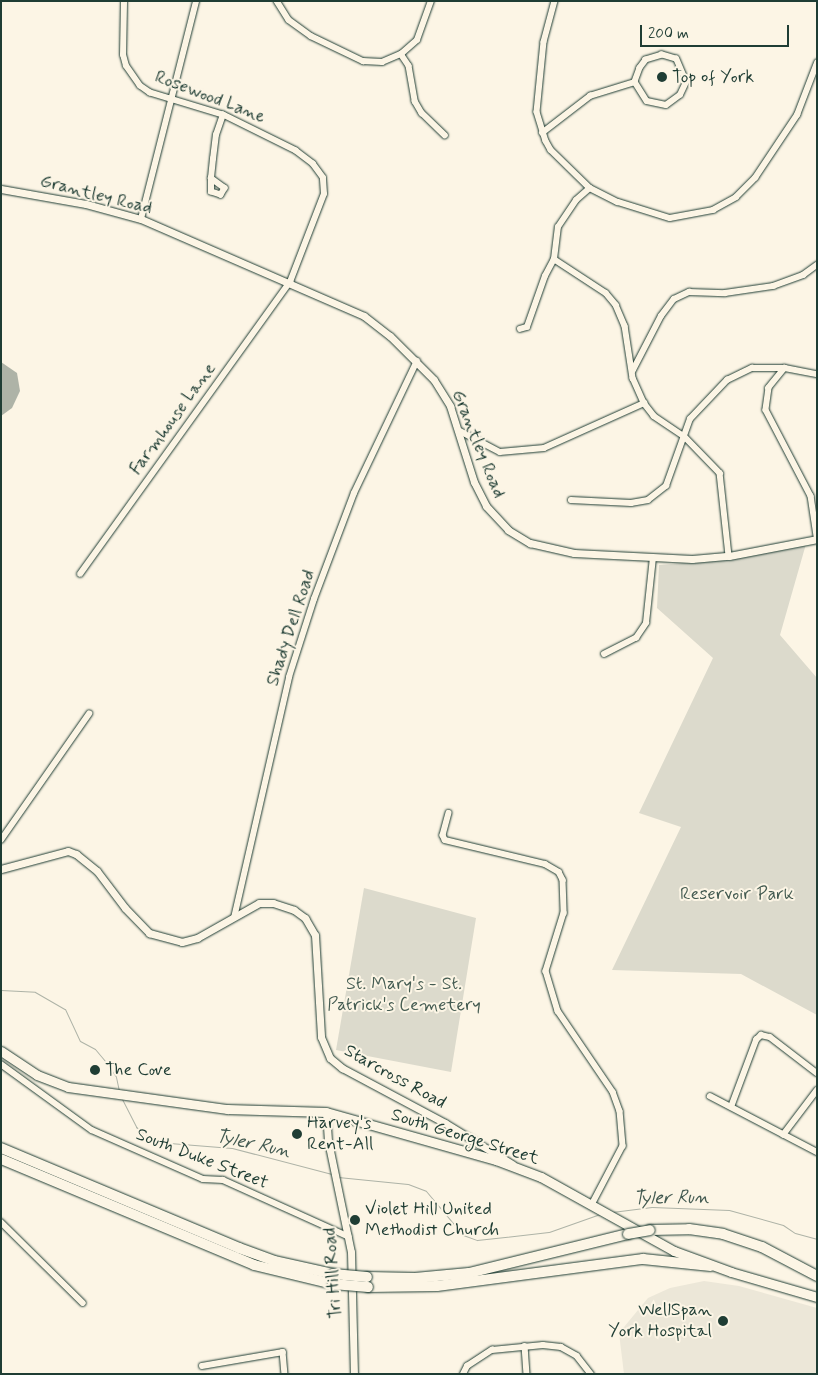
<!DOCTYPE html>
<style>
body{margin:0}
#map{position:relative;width:818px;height:1375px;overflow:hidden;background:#fcf5e5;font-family:Mynerve,sans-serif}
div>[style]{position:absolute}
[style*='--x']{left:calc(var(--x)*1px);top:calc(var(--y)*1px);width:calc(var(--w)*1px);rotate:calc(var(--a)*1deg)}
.built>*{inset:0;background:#ece7d8}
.green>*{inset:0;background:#dcdacc}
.water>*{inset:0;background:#aeb3a7}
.stream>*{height:1px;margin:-0.5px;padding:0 0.5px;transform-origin:0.5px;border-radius:0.5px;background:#aeb3a7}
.roads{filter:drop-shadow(0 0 1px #1f3d34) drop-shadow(0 0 1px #1f3d34)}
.minor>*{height:5.5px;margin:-2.75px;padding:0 2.75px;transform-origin:2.75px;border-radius:2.75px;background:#fcf5e5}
.tertiary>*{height:7px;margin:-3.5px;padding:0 3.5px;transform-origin:3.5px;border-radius:3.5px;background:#fcf5e5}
.primary>*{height:9px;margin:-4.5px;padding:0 4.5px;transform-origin:4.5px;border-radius:4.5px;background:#fcf5e5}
.motorway>*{height:10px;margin:-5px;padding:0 5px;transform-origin:5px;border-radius:5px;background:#fcf5e5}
.bridges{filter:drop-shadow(0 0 1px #1f3d34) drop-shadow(0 0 1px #1f3d34)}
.motorway-bridge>*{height:10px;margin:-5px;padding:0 5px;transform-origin:5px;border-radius:5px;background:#fcf5e5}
.dots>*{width:14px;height:14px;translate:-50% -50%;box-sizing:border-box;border:2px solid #fcf5e5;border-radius:50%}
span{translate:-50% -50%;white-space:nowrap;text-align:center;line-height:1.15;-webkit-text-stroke:4px #fcf5e5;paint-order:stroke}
.poi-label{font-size:18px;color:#1f3d34}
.left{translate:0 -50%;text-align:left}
.right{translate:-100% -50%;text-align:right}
.street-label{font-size:18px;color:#1f3d34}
.park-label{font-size:18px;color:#455c52}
.water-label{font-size:19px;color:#435a51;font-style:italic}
.frame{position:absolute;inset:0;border:2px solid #1f3d34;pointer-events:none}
.scale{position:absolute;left:640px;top:25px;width:149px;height:22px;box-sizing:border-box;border:2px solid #1f3d34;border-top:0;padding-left:6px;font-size:15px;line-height:18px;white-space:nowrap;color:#1f3d34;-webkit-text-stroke:4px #fcf5e5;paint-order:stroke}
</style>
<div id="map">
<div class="built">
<div style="clip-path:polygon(704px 1281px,739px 1286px,817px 1308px,817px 1374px,624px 1374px,619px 1333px,648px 1298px,670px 1288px)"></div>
</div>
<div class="green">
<div style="clip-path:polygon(806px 544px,780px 635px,817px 678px,817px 1015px,741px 974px,612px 970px,681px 827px,639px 813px,713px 658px,657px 608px,659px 565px,733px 559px)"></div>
<div style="clip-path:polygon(364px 888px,476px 918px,451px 1072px,336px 1050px)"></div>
</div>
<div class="water">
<div style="clip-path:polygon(1px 362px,17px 373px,20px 391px,12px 408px,1px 416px)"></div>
</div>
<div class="stream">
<div style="--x:1;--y:990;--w:34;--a:3"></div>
<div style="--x:35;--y:992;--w:34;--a:30"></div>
<div style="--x:65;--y:1009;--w:35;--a:65"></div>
<div style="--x:80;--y:1041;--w:17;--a:28"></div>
<div style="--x:95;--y:1049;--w:16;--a:50"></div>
<div style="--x:105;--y:1061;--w:19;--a:55"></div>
<div style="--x:116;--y:1077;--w:14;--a:78"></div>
<div style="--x:121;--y:1097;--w:34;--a:63"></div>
<div style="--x:136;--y:1127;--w:26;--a:36"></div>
<div style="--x:157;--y:1142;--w:75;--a:4.6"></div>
<div style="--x:232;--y:1148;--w:103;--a:14.6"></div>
<div style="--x:338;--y:1177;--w:70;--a:5.7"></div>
<div style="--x:408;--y:1184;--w:19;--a:21"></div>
<div style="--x:426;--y:1191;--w:57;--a:49.9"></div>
<div style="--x:463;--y:1235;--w:15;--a:20"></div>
<div style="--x:477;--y:1240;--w:72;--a:-6.3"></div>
<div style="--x:549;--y:1232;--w:54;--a:-19.4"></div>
<div style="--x:612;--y:1212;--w:40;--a:-7.1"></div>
<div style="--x:652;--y:1207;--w:77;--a:2.2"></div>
<div style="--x:729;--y:1210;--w:56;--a:15.5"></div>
<div style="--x:783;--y:1225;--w:14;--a:34"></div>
<div style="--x:795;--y:1233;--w:23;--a:15"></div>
</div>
<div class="roads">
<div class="minor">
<div style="--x:277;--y:1;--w:22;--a:58"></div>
<div style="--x:289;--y:20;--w:27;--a:36"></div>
<div style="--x:311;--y:36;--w:58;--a:25.7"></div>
<div style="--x:363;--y:61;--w:19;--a:3"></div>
<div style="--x:382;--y:62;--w:21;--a:-23"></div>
<div style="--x:401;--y:54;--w:21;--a:-41"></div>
<div style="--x:417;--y:40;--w:41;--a:-70.3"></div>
<div style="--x:555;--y:1;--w:42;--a:105"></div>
<div style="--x:544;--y:42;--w:70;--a:95.7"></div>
<div style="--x:537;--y:112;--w:30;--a:73"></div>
<div style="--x:546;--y:141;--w:10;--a:61"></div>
<div style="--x:551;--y:150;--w:54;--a:44.3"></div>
<div style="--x:590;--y:188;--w:31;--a:27"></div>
<div style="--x:618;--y:202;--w:54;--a:17.1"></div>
<div style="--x:670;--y:218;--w:44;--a:-10.5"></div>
<div style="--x:713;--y:210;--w:26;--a:-29"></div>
<div style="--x:736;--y:197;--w:27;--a:-45"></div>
<div style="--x:755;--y:178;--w:76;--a:-56.3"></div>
<div style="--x:797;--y:115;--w:56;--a:-69"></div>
<div style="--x:401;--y:54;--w:14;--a:56"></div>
<div style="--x:409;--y:66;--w:36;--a:80"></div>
<div style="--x:415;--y:101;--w:14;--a:60"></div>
<div style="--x:422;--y:113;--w:32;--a:44"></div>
<div style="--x:542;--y:133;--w:61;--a:-37.6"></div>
<div style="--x:590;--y:96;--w:47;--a:-17.3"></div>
<div style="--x:635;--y:82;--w:22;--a:58"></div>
<div style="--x:647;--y:101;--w:19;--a:12"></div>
<div style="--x:666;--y:105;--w:17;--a:-36"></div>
<div style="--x:680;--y:95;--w:14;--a:-65"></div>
<div style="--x:686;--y:82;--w:25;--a:-113"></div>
<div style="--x:676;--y:59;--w:15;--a:-164"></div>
<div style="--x:662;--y:55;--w:17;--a:163"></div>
<div style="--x:646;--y:60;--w:10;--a:127"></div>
<div style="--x:640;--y:68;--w:15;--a:110"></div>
<div style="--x:211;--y:178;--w:17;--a:36"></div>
<div style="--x:225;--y:188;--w:8;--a:120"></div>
<div style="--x:221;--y:195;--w:10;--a:-163"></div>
<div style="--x:211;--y:192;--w:14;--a:-90"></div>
<div style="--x:211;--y:178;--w:19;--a:-84"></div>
<div style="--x:213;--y:159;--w:24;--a:-83"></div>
<div style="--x:216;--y:135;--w:21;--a:-71"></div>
<div style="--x:141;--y:219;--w:225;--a:-75.8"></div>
<div style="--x:554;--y:259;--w:62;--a:33.2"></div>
<div style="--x:606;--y:293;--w:16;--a:50"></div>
<div style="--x:616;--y:305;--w:23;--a:67"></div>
<div style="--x:625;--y:326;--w:53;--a:81.3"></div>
<div style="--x:633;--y:378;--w:27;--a:66"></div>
<div style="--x:644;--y:403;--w:16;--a:52"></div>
<div style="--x:654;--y:416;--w:36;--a:34"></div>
<div style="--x:684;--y:436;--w:52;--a:45.8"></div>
<div style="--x:720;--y:473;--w:83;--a:83.8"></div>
<div style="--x:520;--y:329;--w:7;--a:-16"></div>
<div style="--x:527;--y:327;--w:54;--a:-70.6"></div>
<div style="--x:545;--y:276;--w:19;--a:-62"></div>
<div style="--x:554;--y:259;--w:32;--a:-83"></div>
<div style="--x:558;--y:227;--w:32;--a:-56"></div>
<div style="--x:576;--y:200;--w:18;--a:-41"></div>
<div style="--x:785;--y:368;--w:26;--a:129"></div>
<div style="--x:769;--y:388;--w:22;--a:98"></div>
<div style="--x:766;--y:410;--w:97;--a:62.4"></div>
<div style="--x:811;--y:496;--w:40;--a:81.5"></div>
<div style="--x:632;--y:372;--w:63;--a:-62.6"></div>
<div style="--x:661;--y:316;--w:21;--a:-53"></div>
<div style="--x:674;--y:299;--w:17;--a:-25"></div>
<div style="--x:689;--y:292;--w:36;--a:2"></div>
<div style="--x:725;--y:293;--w:49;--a:-8.3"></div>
<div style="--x:773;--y:286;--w:32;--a:-20"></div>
<div style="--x:803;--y:275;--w:17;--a:-36"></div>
<div style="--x:460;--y:431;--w:45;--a:27.7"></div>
<div style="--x:500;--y:452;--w:44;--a:-5.2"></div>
<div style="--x:544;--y:448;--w:110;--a:-24.2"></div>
<div style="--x:571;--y:500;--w:60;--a:2.9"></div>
<div style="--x:631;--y:503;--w:17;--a:-10"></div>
<div style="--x:648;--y:500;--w:23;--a:-38"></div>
<div style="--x:666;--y:486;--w:71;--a:-70.3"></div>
<div style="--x:690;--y:419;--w:54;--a:-46.5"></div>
<div style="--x:727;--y:380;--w:28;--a:-26"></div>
<div style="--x:752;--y:368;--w:33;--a:0"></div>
<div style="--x:785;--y:368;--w:33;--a:11"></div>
<div style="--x:80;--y:574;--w:360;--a:-54.3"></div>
<div style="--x:290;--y:282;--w:94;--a:-68.9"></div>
<div style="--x:324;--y:194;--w:16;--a:-94"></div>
<div style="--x:323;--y:178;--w:17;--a:-126"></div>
<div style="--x:313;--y:164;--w:21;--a:-143"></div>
<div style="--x:296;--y:151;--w:81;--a:-153.7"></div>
<div style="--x:223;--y:115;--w:76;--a:-163.2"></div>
<div style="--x:150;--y:93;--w:12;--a:-145"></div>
<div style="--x:140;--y:86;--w:24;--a:-125"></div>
<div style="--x:126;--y:66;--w:11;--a:-105"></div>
<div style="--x:123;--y:55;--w:54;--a:-88.9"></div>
<div style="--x:604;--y:654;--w:36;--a:-27"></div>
<div style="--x:636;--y:638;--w:18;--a:-56"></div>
<div style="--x:646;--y:623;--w:65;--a:-83.9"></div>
<div style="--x:449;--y:813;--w:23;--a:105"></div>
<div style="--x:443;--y:835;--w:5;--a:68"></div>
<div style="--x:445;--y:840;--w:103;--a:13.5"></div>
<div style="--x:545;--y:864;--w:16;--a:30"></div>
<div style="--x:559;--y:872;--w:9;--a:63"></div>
<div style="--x:563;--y:880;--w:33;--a:88"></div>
<div style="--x:564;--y:913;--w:61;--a:107.2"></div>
<div style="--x:546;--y:971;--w:42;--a:73.3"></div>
<div style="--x:558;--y:1011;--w:98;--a:55.8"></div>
<div style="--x:613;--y:1092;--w:20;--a:70"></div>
<div style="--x:620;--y:1111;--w:35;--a:85"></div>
<div style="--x:623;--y:1146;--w:67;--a:117.7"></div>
<div style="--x:1;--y:840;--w:154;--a:-55.1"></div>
<div style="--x:234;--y:918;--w:247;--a:-77.1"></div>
<div style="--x:289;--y:677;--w:82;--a:-72.2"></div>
<div style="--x:314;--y:599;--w:113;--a:-69.3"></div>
<div style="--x:354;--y:493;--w:146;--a:-64.5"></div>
<div style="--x:1;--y:1064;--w:112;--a:36"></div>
<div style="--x:92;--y:1130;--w:121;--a:23.8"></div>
<div style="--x:203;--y:1179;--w:20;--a:3"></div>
<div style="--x:223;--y:1180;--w:138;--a:24.3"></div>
<div style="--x:710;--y:1096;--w:121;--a:27.6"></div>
<div style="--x:731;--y:1107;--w:72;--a:-69.5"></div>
<div style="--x:756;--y:1040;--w:7;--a:-45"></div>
<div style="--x:761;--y:1035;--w:9;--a:13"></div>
<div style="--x:770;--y:1037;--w:59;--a:37.5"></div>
<div style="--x:783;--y:1135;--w:56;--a:-52.9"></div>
<div style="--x:1;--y:1222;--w:115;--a:44.6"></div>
<div style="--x:525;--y:1346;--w:28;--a:86"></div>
<div style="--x:202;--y:1366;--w:82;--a:-9.8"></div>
<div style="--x:283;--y:1352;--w:22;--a:85"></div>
<div style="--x:463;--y:1374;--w:9;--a:-63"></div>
<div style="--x:467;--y:1366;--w:30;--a:-33"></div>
<div style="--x:492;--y:1350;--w:51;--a:-5.6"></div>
<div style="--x:543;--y:1345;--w:18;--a:6"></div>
<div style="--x:561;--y:1347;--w:18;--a:29"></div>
<div style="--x:577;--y:1356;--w:23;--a:52"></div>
</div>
<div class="tertiary">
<div style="--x:1;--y:189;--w:86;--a:10"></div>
<div style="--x:86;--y:204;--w:57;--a:15.3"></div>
<div style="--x:141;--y:219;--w:243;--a:23.5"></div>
<div style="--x:364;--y:316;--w:33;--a:38"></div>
<div style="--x:390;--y:336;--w:62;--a:45"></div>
<div style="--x:434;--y:380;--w:31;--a:58"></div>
<div style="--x:450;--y:406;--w:80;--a:72.5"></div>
<div style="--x:474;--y:482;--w:27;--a:63"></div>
<div style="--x:486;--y:506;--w:33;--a:47"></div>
<div style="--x:508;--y:530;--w:26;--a:31"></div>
<div style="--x:530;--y:543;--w:45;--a:12.8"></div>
<div style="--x:574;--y:553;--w:118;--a:2.9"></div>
<div style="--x:692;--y:559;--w:37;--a:-5"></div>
<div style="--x:729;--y:556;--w:90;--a:-10.9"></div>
<div style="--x:1;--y:869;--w:69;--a:-15"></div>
<div style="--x:68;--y:851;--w:9;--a:21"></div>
<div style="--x:76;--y:854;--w:27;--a:39"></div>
<div style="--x:97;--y:871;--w:46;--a:52.9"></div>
<div style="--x:125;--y:908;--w:35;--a:46"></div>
<div style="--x:149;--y:933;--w:34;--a:15"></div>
<div style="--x:182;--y:942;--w:16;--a:-15"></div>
<div style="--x:197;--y:938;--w:71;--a:-29.4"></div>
<div style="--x:259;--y:903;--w:14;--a:0"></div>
<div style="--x:273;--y:903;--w:22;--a:18"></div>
<div style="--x:294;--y:910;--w:14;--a:36"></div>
<div style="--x:305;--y:918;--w:20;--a:60"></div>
<div style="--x:315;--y:935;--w:102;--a:86.6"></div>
<div style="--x:321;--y:1037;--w:23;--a:67"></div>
<div style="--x:330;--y:1058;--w:16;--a:40"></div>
<div style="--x:342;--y:1068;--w:117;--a:28.1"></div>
<div style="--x:445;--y:1123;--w:79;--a:31.5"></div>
<div style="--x:326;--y:1112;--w:29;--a:86"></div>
<div style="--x:328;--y:1141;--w:113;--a:78.3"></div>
<div style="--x:351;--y:1252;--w:122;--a:88.6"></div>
</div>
<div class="primary">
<div style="--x:1;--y:1051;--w:43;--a:33.7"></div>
<div style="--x:37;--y:1075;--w:33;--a:21"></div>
<div style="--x:68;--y:1087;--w:161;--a:7.9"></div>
<div style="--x:227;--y:1109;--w:99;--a:1.7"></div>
<div style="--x:326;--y:1112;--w:177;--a:15.8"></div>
<div style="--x:496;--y:1160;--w:48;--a:20.7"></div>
<div style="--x:541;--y:1177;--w:152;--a:29.1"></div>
<div style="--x:674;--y:1251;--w:61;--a:20.2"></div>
<div style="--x:731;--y:1272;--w:90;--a:16.2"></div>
</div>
<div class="motorway">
<div style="--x:1;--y:1148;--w:258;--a:22.8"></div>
<div style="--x:239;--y:1248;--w:37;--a:20"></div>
<div style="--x:274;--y:1261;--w:60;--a:12.4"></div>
<div style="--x:1;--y:1159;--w:274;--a:22.7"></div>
<div style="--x:254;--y:1265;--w:81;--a:13.5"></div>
<div style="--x:650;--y:1230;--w:39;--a:-1"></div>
<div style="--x:689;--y:1229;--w:34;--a:8"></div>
<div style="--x:723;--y:1234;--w:41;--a:18.4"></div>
<div style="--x:762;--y:1247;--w:62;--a:27.8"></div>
<div style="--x:367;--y:1277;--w:48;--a:1.2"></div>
<div style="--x:415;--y:1278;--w:54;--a:-5.3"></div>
<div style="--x:469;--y:1273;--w:164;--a:-13.8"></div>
<div style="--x:368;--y:1287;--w:69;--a:-0.8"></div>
<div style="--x:437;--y:1286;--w:208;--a:-7.5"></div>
<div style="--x:643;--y:1259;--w:68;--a:5.9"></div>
</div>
</div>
<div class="bridges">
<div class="motorway-bridge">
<div style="--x:628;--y:1234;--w:22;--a:-10"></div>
<div style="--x:333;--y:1274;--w:34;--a:5"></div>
<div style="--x:333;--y:1284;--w:35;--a:5"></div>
</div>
</div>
<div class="dots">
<div style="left:662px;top:77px;background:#1f3d34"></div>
<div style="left:95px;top:1070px;background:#1f3d34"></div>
<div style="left:297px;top:1134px;background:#1f3d34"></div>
<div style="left:355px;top:1220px;background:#1f3d34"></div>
<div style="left:723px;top:1321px;background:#1f3d34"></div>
</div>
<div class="poi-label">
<span class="left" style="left:672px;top:77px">Top of York</span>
<span class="left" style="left:105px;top:1070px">The Cove</span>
<span class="left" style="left:307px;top:1134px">Harvey's<br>Rent-All</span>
<span class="left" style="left:365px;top:1220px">Violet Hill United<br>Methodist Church</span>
<span class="right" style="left:712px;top:1321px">WellSpan<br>York Hospital</span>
</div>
<div class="street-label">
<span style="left:210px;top:97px;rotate:21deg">Rosewood Lane</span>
<span style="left:96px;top:195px;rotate:14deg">Grantley Road</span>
<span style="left:173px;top:419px;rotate:-54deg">Farmhouse Lane</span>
<span style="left:478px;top:444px;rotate:68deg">Grantley Road</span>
<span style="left:291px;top:628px;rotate:-72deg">Shady Dell Road</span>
<span style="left:395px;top:1077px;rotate:29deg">Starcross Road</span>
<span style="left:465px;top:1137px;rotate:17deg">South George Street</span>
<span style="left:202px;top:1159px;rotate:21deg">South Duke Street</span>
<span style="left:333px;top:1273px;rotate:-94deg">Tri Hill Road</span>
</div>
<div class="park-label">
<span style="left:737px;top:894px">Reservoir Park</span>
<span style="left:404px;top:995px">St. Mary's - St.<br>Patrick's Cemetery</span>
</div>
<div class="water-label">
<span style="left:253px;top:1144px;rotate:12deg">Tyler Run</span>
<span style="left:671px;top:1198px;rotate:-1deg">Tyler Run</span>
</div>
<div class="frame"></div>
<div class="scale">200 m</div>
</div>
